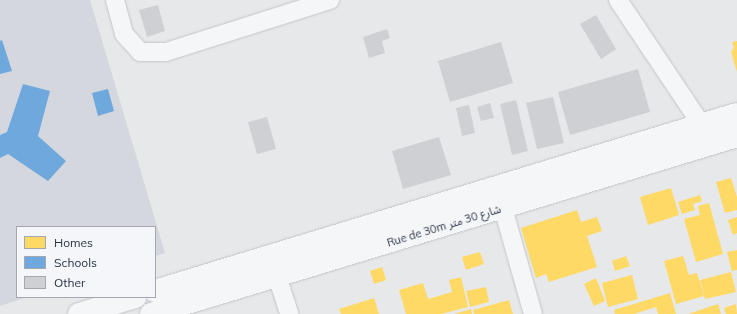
<!DOCTYPE html>
<meta charset="utf-8">
<style>
body{margin:0}
#map{position:relative;width:737px;height:314px;overflow:hidden;background:#e6e8ea;font-family:Mulish,"Noto Sans Arabic",sans-serif}
div>[style]{position:absolute}
[style*='--x']{left:calc(var(--x)*1px);top:calc(var(--y)*1px);width:calc(var(--w)*1px);rotate:calc(var(--a)*1deg)}
.built>*{inset:0;background:#d4d7dd}
.homes>*{inset:0;background:#ffd966}
.schools>*{inset:0;background:#6fa8dc}
.building>*{inset:0;background:#ced0d3}
.roads{filter:drop-shadow(0 0 1px #c4c6c8) drop-shadow(0 0 1px #c4c6c8)}
.minor>*{height:18px;margin:-9px;padding:0 9px;transform-origin:9px;border-radius:9px;background:#f5f6f7}
.tertiary>*{height:22px;margin:-11px;padding:0 11px;transform-origin:11px;border-radius:11px;background:#f5f6f7}
span{translate:-50% -50%;white-space:nowrap;text-align:center;line-height:1.15;-webkit-text-stroke:4px #f4f6f9;paint-order:stroke}
.street-label{font-size:11px;color:#2b3445}
.legend{position:absolute;left:16px;top:226px;width:140px;height:72px;box-sizing:border-box;background:#f4f6f9;border:1px solid #a4a8b1;margin:0;padding:5px 7px;list-style:none;font-size:12px;color:#2b3445}
.legend li{display:flex;align-items:center;gap:8px;height:20px}
.legend b{width:20px;border:1px solid #a4a8b1}
</style>
<div id="map">
<div class="built">
<div style="clip-path:polygon(0 0,90px 0,165px 253px,155px 256px,155px 227px,17px 227px,17px 297px,27px 297px,0 306px)"></div>
</div>
<div class="homes">
<div style="clip-path:polygon(737px 41px,737px 72px,731px 52px,734px 48px,732px 42px)"></div>
<div style="clip-path:polygon(731px 178px,737px 197px,737px 210px,725px 213px,716px 182px)"></div>
<div style="clip-path:polygon(671px 188px,679px 215px,648px 225px,640px 197px)"></div>
<div style="clip-path:polygon(700px 195px,702px 201px,693px 204px,695px 210px,682px 214px,678px 202px)"></div>
<div style="clip-path:polygon(709px 203px,723px 254px,696px 262px,684px 219px,700px 215px,698px 206px)"></div>
<div style="clip-path:polygon(577px 210px,581px 222px,597px 217px,602px 231px,587px 236px,597px 267px,549px 282px,546px 274px,536px 278px,521px 228px)"></div>
<div style="clip-path:polygon(737px 217px,737px 233px,733px 235px,728px 220px)"></div>
<div style="clip-path:polygon(737px 250px,737px 270px,732px 271px,727px 252px)"></div>
<div style="clip-path:polygon(480px 252px,484px 264px,466px 270px,462px 257px)"></div>
<div style="clip-path:polygon(626px 256px,630px 266px,615px 271px,612px 261px)"></div>
<div style="clip-path:polygon(683px 256px,689px 275px,697px 273px,704px 296px,676px 304px,664px 261px)"></div>
<div style="clip-path:polygon(382px 267px,386px 280px,374px 284px,370px 271px)"></div>
<div style="clip-path:polygon(731px 272px,736px 292px,705px 299px,700px 280px)"></div>
<div style="clip-path:polygon(632px 275px,638px 299px,608px 307px,602px 283px)"></div>
<div style="clip-path:polygon(461px 277px,468px 307px,441px 314px,406px 314px,399px 290px,423px 283px,428px 299px,452px 292px,449px 280px)"></div>
<div style="clip-path:polygon(596px 278px,605px 301px,594px 306px,584px 284px)"></div>
<div style="clip-path:polygon(486px 287px,489px 302px,470px 307px,466px 291px)"></div>
<div style="clip-path:polygon(670px 293px,676px 314px,658px 314px,656px 307px,634px 314px,615px 314px,614px 310px)"></div>
<div style="clip-path:polygon(374px 298px,379px 314px,341px 314px,339px 309px)"></div>
<div style="clip-path:polygon(509px 300px,513px 314px,474px 314px,473px 310px)"></div>
<div style="clip-path:polygon(718px 304px,721px 314px,688px 314px)"></div>
<div style="clip-path:polygon(736px 304px,737px 314px,726px 314px,724px 308px)"></div>
<div style="clip-path:polygon(471px 309px,472px 314px,454px 314px)"></div>
</div>
<div class="schools">
<div style="clip-path:polygon(2px 40px,12px 71px,0 74px,0 41px)"></div>
<div style="clip-path:polygon(23px 84px,50px 91px,38px 136px,66px 161px,48px 181px,8px 154px,0 158px,0 135px,7px 132px)"></div>
<div style="clip-path:polygon(108px 89px,114px 111px,98px 116px,92px 93px)"></div>
</div>
<div class="building">
<div style="clip-path:polygon(158px 5px,165px 31px,147px 37px,139px 10px)"></div>
<div style="clip-path:polygon(596px 15px,616px 49px,601px 59px,580px 24px)"></div>
<div style="clip-path:polygon(387px 29px,390px 38px,382px 41px,385px 53px,369px 58px,363px 37px)"></div>
<div style="clip-path:polygon(501px 42px,513px 83px,450px 102px,438px 61px)"></div>
<div style="clip-path:polygon(638px 69px,650px 112px,570px 135px,558px 92px)"></div>
<div style="clip-path:polygon(553px 97px,564px 143px,537px 149px,526px 103px)"></div>
<div style="clip-path:polygon(516px 100px,528px 151px,512px 155px,500px 104px)"></div>
<div style="clip-path:polygon(490px 103px,494px 118px,481px 121px,477px 107px)"></div>
<div style="clip-path:polygon(469px 105px,475px 133px,462px 136px,456px 108px)"></div>
<div style="clip-path:polygon(267px 117px,276px 149px,257px 154px,248px 122px)"></div>
<div style="clip-path:polygon(439px 137px,451px 175px,403px 189px,392px 151px)"></div>
</div>
<div class="roads">
<div class="minor">
<div style="--x:115;--y:0;--w:35;--a:75"></div>
<div style="--x:124;--y:34;--w:24;--a:48"></div>
<div style="--x:140;--y:52;--w:26;--a:0"></div>
<div style="--x:166;--y:52;--w:172;--a:-17.6"></div>
<div style="--x:618;--y:0;--w:149;--a:56.2"></div>
<div style="--x:701;--y:124;--w:14;--a:65"></div>
<div style="--x:503;--y:208;--w:110;--a:74.2"></div>
<div style="--x:277;--y:276;--w:40;--a:72"></div>
</div>
<div class="tertiary">
<div style="--x:155;--y:291;--w:608;--a:-16.92"></div>
<div style="--x:79;--y:314;--w:59;--a:-16.9"></div>
<div style="--x:151;--y:314;--w:612;--a:-16.9"></div>
</div>
</div>
<div class="street-label">
<span style="left:444px;top:226px;rotate:-17deg">Rue de 30m شارع 30 متر</span>
</div>
<ul class="legend">
<li><b style="height:11px;background:#ffd966"></b>Homes</li>
<li><b style="height:11px;background:#6fa8dc"></b>Schools</li>
<li><b style="height:11px;background:#ced0d3"></b>Other</li>
</ul>
</div>
